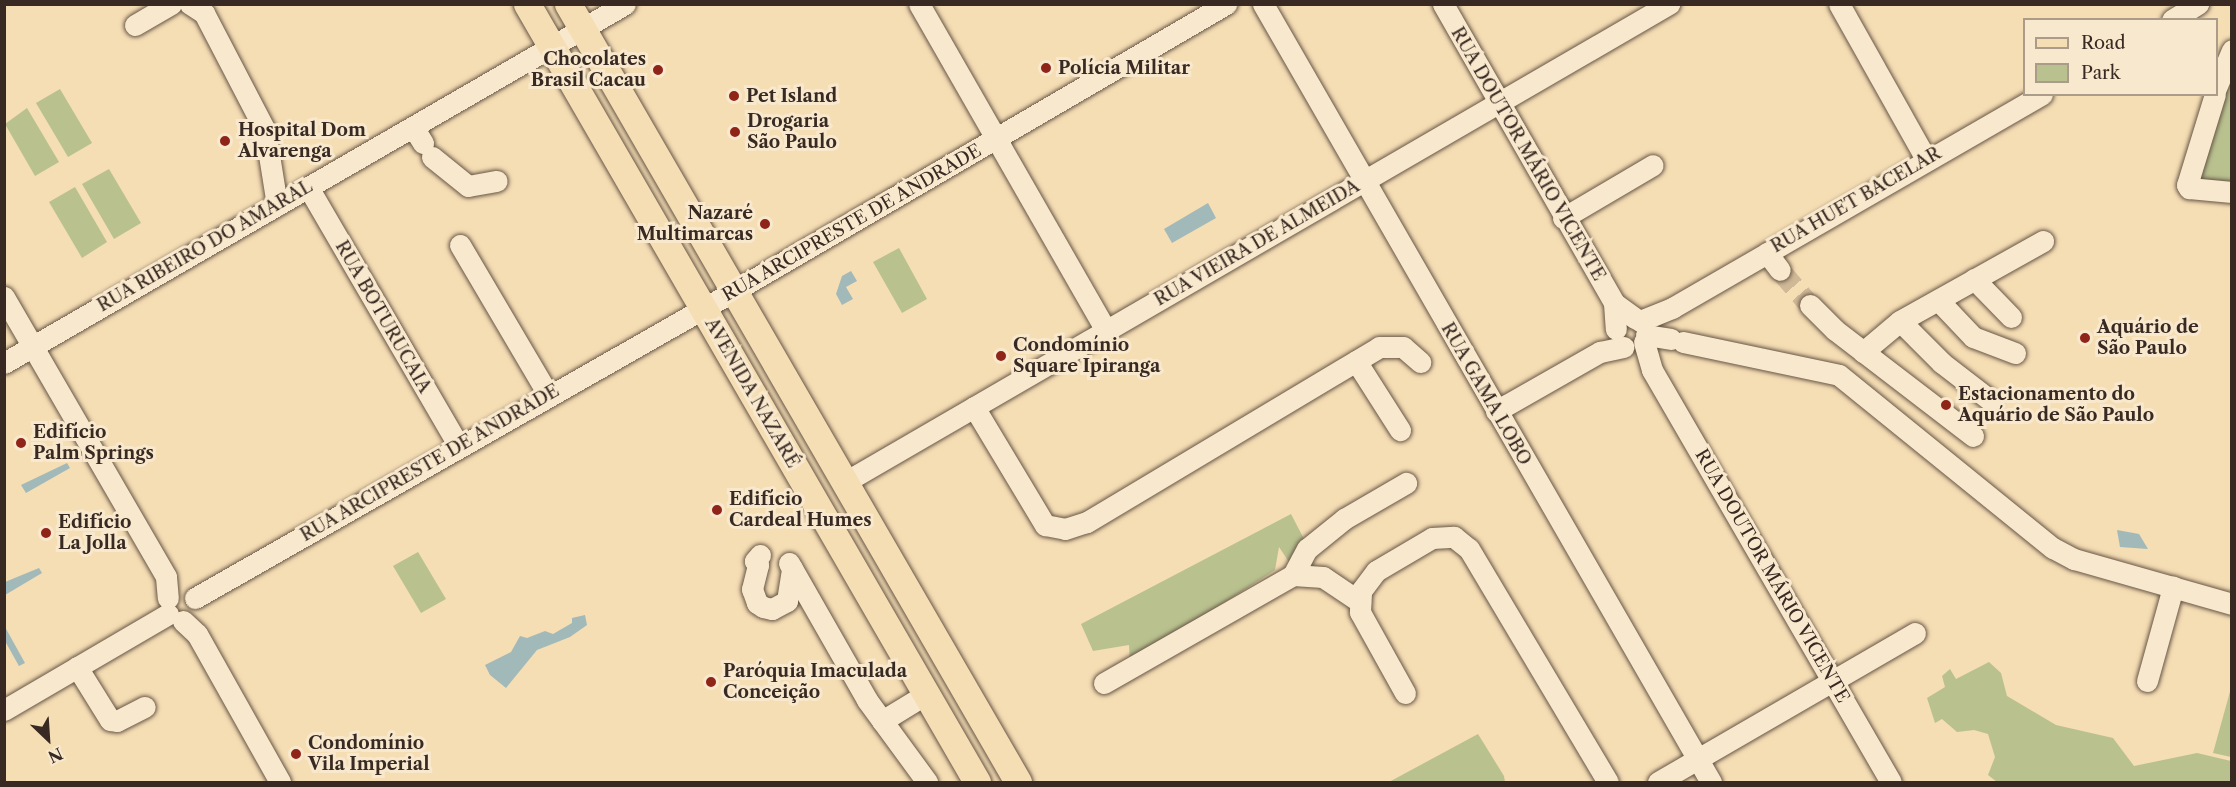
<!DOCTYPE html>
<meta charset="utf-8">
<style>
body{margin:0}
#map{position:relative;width:2236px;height:787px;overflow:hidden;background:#f5ddb4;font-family:"Libre Caslon Text",serif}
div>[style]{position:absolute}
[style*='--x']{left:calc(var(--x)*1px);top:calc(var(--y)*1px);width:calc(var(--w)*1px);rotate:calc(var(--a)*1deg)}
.green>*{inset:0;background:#b9c28f}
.water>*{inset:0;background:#a2b9b9}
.minor-tunnel>*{height:21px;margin-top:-10.5px;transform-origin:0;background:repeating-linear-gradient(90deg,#cfb997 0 21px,transparent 0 31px)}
.roads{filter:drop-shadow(0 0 2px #675646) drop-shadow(0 0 2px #675646)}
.minor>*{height:21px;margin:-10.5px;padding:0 10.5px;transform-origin:10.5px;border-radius:10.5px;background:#f8e9ce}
.major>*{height:27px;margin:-13.5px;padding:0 13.5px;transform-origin:13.5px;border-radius:13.5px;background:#f5ddb4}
.dots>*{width:16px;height:16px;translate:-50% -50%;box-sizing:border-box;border:3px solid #f8e9ce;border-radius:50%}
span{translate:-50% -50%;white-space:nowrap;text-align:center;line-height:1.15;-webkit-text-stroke:6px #f8e9ce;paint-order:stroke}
.poi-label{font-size:18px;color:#382922;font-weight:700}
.right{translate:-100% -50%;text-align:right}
.left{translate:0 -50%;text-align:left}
.street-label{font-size:18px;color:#382922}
.frame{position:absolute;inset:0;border:6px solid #382922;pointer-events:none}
.legend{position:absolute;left:2023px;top:18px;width:195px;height:78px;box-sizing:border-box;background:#f8e9ce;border:2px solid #ab9c89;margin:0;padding:8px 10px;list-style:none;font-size:18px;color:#382922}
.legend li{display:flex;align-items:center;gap:12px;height:30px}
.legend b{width:30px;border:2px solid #ab9c89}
.north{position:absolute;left:18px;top:709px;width:60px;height:60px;-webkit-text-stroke:4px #f8e9ce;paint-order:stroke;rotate:155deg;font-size:16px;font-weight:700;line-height:24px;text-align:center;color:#382922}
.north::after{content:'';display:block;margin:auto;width:21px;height:27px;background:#382922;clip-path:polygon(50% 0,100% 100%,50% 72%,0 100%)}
</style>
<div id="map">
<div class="green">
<div style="clip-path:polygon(2231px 60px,2231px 187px,2189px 183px)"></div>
<div style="clip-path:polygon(60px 89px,92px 143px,68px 157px,36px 103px)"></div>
<div style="clip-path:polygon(27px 108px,59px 162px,35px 176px,5px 124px)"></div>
<div style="clip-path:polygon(109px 169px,141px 223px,114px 239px,82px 184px)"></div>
<div style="clip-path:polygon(75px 187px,107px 242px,82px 258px,49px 202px)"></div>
<div style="clip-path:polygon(899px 248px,927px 299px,902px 313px,873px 262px)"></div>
<div style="clip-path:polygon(1291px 514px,1304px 539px,1289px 562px,1279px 547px,1275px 570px,1130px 663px,1129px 645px,1093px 651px,1081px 624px)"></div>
<div style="clip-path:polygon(418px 552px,446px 599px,421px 613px,393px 566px)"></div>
<div style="clip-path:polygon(1989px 662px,2001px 673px,2007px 696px,2056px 725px,2113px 738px,2134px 766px,2197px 753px,2231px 761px,2231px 782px,1997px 782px,1988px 775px,1995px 757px,1988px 734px,1974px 730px,1957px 732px,1942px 719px,1935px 723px,1927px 698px,1945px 687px,1942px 676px,1950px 669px,1956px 679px)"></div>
<div style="clip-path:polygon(2231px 688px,2231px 757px,2213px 753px)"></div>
<div style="clip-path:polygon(1478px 734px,1504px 776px,1505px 782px,1389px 782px)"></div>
</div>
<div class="water">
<div style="clip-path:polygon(1208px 203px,1216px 218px,1172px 243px,1164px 229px)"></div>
<div style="clip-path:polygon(851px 271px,857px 281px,846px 287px,853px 299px,842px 305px,836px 294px,842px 276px)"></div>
<div style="clip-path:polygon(67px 463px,70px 468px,26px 493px,21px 485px)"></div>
<div style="clip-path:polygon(2117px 530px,2139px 534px,2148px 549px,2120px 547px)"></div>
<div style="clip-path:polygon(39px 568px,42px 573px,5px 595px,5px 582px)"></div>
<div style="clip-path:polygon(585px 615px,587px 625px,570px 637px,537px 650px,506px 688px,490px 675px,485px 665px,511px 652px,520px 636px,527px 638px,545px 631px,553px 634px,572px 623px,572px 618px)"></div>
<div style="clip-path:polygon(5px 627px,25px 663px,19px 666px,5px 641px)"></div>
</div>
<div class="minor-tunnel">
<div style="--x:1780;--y:270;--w:46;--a:49.4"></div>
</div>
<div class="roads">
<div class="minor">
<div style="--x:190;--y:4;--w:17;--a:33"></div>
<div style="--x:204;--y:13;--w:132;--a:62.5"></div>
<div style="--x:265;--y:130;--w:76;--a:80.9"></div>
<div style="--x:919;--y:4;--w:377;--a:60.2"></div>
<div style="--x:1263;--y:4;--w:898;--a:60.07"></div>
<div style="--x:1443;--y:4;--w:344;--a:60.2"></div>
<div style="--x:1614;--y:303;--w:26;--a:36"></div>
<div style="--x:1839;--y:4;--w:178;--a:60.7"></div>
<div style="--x:2172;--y:20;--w:31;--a:-32"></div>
<div style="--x:135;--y:25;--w:42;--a:-30.3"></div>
<div style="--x:2216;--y:88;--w:41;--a:-67.2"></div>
<div style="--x:2215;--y:94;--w:95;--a:107.1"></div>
<div style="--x:2187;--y:185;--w:4;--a:56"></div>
<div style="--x:2189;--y:188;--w:43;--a:5.3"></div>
<div style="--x:413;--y:127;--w:19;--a:58"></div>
<div style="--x:432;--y:157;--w:46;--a:38.9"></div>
<div style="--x:468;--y:186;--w:29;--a:-10"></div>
<div style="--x:308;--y:187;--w:300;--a:59.8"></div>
<div style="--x:1563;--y:218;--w:104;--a:-30.5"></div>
<div style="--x:460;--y:245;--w:175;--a:59.5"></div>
<div style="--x:1767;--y:253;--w:21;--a:53"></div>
<div style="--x:1974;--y:279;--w:53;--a:45.8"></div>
<div style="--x:4;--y:297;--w:323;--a:59.9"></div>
<div style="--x:166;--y:577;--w:21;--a:85"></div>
<div style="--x:1938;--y:300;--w:51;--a:46.6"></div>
<div style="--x:1973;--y:337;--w:45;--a:20.9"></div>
<div style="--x:1614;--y:303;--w:26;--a:86"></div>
<div style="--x:1810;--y:305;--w:35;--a:45"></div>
<div style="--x:1835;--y:330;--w:174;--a:37.5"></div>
<div style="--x:1640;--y:321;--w:35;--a:-22"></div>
<div style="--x:1672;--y:308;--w:427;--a:-30"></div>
<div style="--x:1646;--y:335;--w:25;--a:9"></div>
<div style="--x:1644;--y:342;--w:29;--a:74"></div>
<div style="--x:1652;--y:370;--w:476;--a:59.9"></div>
<div style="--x:1683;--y:342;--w:159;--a:11.9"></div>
<div style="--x:1839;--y:375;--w:275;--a:39"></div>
<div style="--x:2053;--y:548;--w:24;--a:28"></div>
<div style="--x:2074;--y:559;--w:164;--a:15.9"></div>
<div style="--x:1863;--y:352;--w:48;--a:-40"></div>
<div style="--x:1356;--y:361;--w:82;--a:57.5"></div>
<div style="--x:4;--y:363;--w:717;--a:-30.03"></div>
<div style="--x:1990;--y:400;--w:61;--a:-142.4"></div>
<div style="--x:1942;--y:363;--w:59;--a:-135"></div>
<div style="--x:1900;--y:321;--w:164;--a:-29.2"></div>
<div style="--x:974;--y:407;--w:138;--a:59"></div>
<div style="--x:1045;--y:525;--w:20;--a:11"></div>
<div style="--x:1065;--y:529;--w:23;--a:-18"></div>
<div style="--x:1087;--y:522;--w:340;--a:-30.9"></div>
<div style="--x:1379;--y:347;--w:24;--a:0"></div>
<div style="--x:1403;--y:347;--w:23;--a:41"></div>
<div style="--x:1496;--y:411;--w:120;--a:-29.6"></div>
<div style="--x:1600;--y:352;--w:24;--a:-12"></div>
<div style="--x:845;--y:482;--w:953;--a:-30.12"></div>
<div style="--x:760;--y:555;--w:8;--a:130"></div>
<div style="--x:755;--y:561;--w:5;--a:53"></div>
<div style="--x:758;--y:565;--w:25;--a:104"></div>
<div style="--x:752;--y:589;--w:15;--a:70"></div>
<div style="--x:757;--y:603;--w:7;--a:34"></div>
<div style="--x:763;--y:607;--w:9;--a:13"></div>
<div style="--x:772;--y:609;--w:17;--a:-28"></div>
<div style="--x:787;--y:601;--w:33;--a:-81"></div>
<div style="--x:789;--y:563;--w:158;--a:60.3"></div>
<div style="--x:867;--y:700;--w:102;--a:53.8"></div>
<div style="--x:1293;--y:575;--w:30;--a:-62"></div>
<div style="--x:1307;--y:549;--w:48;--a:-39"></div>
<div style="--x:1344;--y:519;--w:72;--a:-30.1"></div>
<div style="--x:195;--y:598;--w:620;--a:-29.66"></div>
<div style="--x:734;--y:291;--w:570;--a:-30.26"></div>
<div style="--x:183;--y:621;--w:19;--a:43"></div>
<div style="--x:197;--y:634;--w:170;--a:60.7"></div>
<div style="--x:77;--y:667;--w:62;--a:58.1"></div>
<div style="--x:110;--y:720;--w:7;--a:8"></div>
<div style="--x:117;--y:721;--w:31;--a:-27"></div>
<div style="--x:2147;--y:681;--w:98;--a:-74.5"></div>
<div style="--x:1104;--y:683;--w:218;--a:-29.7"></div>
<div style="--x:1293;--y:575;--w:30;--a:4"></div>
<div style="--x:1323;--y:577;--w:45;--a:34"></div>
<div style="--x:1405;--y:693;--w:93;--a:-119.1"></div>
<div style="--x:1360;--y:612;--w:21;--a:-87"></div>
<div style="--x:1361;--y:591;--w:25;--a:-53"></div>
<div style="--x:1376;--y:571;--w:65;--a:-30.5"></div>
<div style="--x:1432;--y:538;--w:22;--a:-3"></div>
<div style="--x:1454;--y:537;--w:19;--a:39"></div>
<div style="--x:1469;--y:549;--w:271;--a:59.2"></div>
<div style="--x:4;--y:710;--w:190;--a:-30.3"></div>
<div style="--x:882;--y:721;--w:52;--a:-31.5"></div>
<div style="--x:1658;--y:782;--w:297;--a:-30.1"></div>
</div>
<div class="major">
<div style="--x:527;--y:4;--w:899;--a:59.95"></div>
<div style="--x:568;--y:4;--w:899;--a:59.95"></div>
</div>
</div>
<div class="dots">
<div style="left:1046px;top:68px;background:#8f2418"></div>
<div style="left:658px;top:70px;background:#8f2418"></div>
<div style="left:734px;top:96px;background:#8f2418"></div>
<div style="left:735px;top:132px;background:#8f2418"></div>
<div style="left:225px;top:141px;background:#8f2418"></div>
<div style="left:765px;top:224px;background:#8f2418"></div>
<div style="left:2085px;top:338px;background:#8f2418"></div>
<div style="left:1001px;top:356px;background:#8f2418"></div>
<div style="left:1946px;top:405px;background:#8f2418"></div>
<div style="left:21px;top:443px;background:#8f2418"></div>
<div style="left:717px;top:510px;background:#8f2418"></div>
<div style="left:46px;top:533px;background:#8f2418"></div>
<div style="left:711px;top:682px;background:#8f2418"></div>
<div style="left:296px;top:754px;background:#8f2418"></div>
</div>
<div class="poi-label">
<span class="right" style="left:646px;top:70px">Chocolates<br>Brasil Cacau</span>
<span class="left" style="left:1058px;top:68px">Polícia Militar</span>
<span class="left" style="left:746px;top:96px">Pet Island</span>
<span class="left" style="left:747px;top:132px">Drogaria<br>São Paulo</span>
<span class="left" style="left:238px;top:141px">Hospital Dom<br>Alvarenga</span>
<span class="right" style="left:753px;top:224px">Nazaré<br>Multimarcas</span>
<span class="left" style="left:2097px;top:338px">Aquário de<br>São Paulo</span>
<span class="left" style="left:1013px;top:356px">Condomínio<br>Square Ipiranga</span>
<span class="left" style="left:1958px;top:405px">Estacionamento do<br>Aquário de São Paulo</span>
<span class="left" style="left:33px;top:443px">Edifício<br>Palm Springs</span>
<span class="left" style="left:729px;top:510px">Edifício<br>Cardeal Humes</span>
<span class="left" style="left:58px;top:533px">Edifício<br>La Jolla</span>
<span class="left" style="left:723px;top:682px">Paróquia Imaculada<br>Conceição</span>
<span class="left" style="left:308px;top:754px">Condomínio<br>Vila Imperial</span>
</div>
<div class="street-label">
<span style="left:1528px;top:154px;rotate:60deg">RUA DOUTOR MÁRIO VICENTE</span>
<span style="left:1856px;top:200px;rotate:-30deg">RUA HUET BACELAR</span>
<span style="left:852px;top:223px;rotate:-30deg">RUA ARCIPRESTE DE ANDRADE</span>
<span style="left:1257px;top:243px;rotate:-30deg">RUA VIEIRA DE ALMEIDA</span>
<span style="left:205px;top:246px;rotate:-30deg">RUA RIBEIRO DO AMARAL</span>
<span style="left:383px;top:317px;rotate:60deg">RUA BOTURUCAIA</span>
<span style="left:752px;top:393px;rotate:60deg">AVENIDA NAZARÉ</span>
<span style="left:1486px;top:394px;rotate:60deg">RUA GAMA LOBO</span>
<span style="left:430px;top:463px;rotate:-30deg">RUA ARCIPRESTE DE ANDRADE</span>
<span style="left:1772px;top:576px;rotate:60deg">RUA DOUTOR MÁRIO VICENTE</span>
</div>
<div class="frame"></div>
<ul class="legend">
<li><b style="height:8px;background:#f5ddb4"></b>Road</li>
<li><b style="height:16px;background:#b9c28f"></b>Park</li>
</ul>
<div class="north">N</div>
</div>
